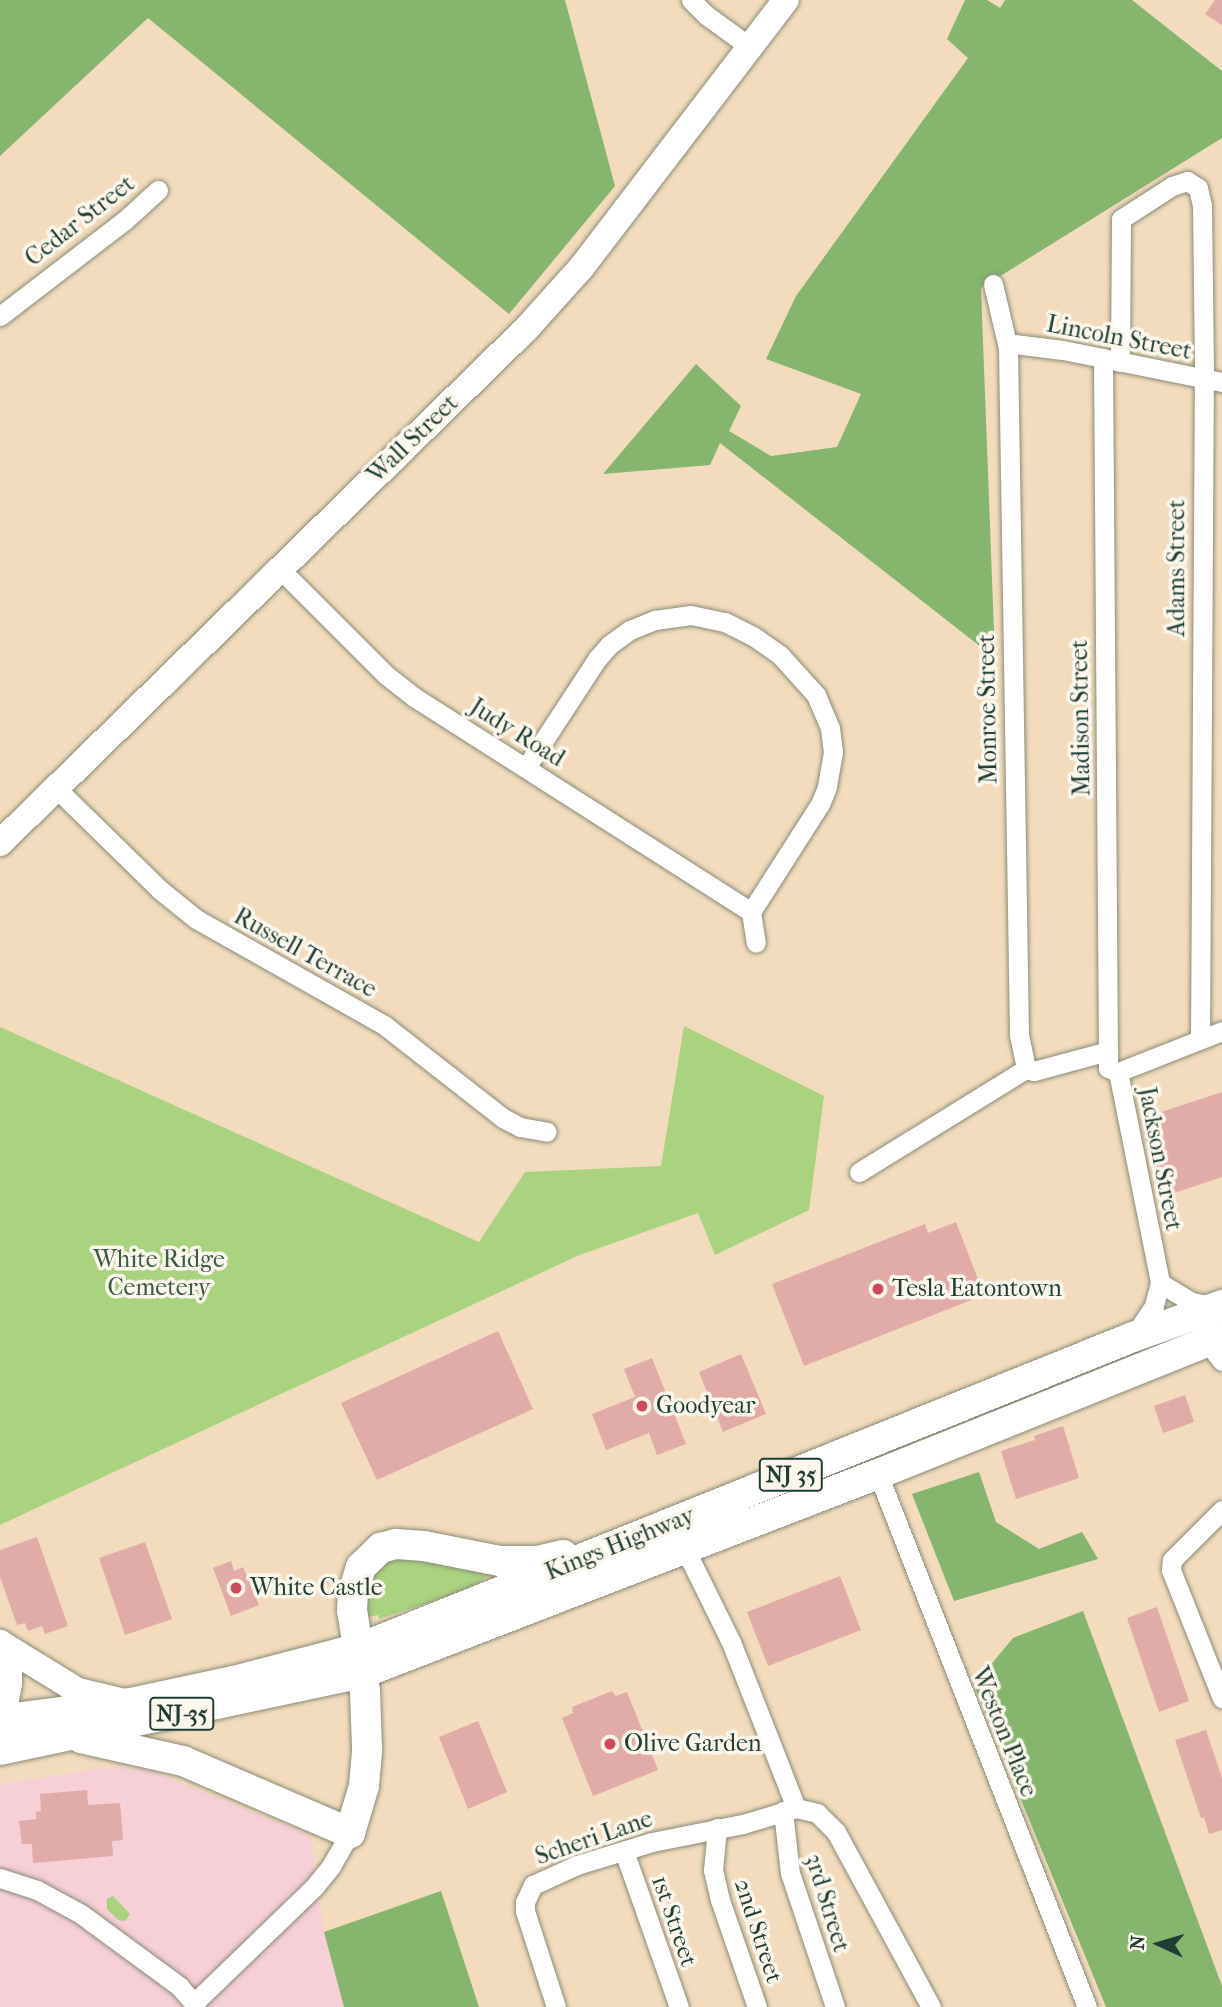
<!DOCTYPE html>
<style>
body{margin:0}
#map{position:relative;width:1222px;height:2007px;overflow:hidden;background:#f3dcbd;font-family:"IM FELL French Canon",serif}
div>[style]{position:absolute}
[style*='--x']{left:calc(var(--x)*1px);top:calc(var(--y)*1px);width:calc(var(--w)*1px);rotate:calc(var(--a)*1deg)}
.built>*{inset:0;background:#f6cfd7}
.green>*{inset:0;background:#a9d37f}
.forest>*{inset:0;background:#86b56e}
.building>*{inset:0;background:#e1aba7}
.roads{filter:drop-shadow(0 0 2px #898c78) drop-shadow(0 0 2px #898c78)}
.street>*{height:19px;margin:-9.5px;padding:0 9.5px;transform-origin:9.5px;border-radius:9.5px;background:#fff}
.secondary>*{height:26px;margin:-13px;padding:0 13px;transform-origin:13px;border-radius:13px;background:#fff}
.primary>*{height:30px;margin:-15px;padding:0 15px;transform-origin:15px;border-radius:15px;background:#fff}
.dots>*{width:19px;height:19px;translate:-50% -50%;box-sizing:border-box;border:4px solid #fbf7ec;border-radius:50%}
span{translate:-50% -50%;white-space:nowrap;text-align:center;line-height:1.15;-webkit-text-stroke:7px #fbf7ec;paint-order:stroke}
.shield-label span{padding:2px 5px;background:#fbf7ec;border:2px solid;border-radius:5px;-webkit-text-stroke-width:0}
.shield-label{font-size:23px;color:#1f3d34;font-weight:700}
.street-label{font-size:24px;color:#1f3d34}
.park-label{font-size:24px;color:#3b5b43}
.poi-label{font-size:24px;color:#1f3d34}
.left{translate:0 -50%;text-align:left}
.north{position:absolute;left:1124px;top:1909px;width:70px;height:70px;-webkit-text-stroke:5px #fbf7ec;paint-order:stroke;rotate:274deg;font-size:19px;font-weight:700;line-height:28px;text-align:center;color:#1f3d34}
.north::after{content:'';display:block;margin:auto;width:24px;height:32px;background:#1f3d34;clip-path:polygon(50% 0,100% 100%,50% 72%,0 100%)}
</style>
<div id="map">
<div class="built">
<div style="clip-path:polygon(105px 1768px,148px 1769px,311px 1836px,324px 1932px,344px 2007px,0 2007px,0 1784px)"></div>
</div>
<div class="green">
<div style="clip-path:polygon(684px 1026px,824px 1096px,809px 1210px,715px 1255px,698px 1213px,577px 1256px,0 1525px,0 1027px,479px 1242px,525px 1172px,661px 1166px)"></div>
<div style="clip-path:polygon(398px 1556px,494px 1572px,469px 1589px,379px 1619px,378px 1615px,362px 1618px,373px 1570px)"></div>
<div style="clip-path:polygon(113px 1896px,130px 1914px,125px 1921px,118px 1920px,107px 1909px,107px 1899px)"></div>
</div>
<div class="forest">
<div style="clip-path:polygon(0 0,565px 0,615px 186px,509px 314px,148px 18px,0 156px)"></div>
<div style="clip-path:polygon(965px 0,987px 0,1000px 8px,1005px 0,1132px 0,1222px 71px,1222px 138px,981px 288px,995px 658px,720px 443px,710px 465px,603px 474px,696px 364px,741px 406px,729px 431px,771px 456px,837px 447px,861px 394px,766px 359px,796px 296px,968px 58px,947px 39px)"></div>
<div style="clip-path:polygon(979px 1472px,996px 1522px,1039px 1549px,1082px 1532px,1098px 1559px,954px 1601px,912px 1494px)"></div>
<div style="clip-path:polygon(1083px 1611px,1222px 1986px,1222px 2007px,1106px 2007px,974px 1685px,1013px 1638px)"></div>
<div style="clip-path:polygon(441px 1891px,479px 2007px,344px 2007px,324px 1932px)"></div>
</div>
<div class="building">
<div style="clip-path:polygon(1215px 0,1222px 0,1222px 25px,1205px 14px)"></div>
<div style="clip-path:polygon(1222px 1092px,1222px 1177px,1162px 1197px,1140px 1119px)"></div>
<div style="clip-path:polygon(956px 1222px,984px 1295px,804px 1366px,772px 1284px,925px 1224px,928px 1233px)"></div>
<div style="clip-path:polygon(498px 1331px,533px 1409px,377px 1480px,341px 1403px)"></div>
<div style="clip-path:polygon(741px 1354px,766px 1414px,723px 1432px,699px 1372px)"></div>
<div style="clip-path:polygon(652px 1358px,686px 1444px,657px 1455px,649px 1433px,606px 1450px,592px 1414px,635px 1397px,624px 1369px)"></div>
<div style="clip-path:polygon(1185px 1395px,1194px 1422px,1163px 1433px,1154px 1406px)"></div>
<div style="clip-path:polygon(1063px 1426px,1079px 1478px,1016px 1499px,1001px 1451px,1035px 1440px,1034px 1436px)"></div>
<div style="clip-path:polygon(37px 1537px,68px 1626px,45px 1634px,42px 1626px,28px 1631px,25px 1623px,17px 1625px,0 1577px,0 1550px)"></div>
<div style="clip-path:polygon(145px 1542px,172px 1619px,125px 1635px,99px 1558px)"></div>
<div style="clip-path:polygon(231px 1561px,234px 1571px,243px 1567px,259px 1605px,231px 1616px,213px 1568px)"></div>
<div style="clip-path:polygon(840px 1576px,861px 1630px,768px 1666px,747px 1612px)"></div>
<div style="clip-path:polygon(1157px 1607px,1189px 1701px,1159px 1712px,1127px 1618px)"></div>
<div style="clip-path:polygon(612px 1691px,616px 1696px,627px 1692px,658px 1770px,593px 1796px,562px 1718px,573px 1713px,572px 1707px)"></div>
<div style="clip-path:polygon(478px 1721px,507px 1792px,468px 1809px,439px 1737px)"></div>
<div style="clip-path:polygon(1206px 1730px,1222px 1778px,1222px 1830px,1209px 1834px,1204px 1817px,1201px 1818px,1175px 1740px)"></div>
<div style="clip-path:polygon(87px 1790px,88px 1805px,120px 1803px,123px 1840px,112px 1841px,113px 1856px,33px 1863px,32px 1844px,22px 1844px,19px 1821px,36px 1819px,36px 1812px,41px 1811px,40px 1794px)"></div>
</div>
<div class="roads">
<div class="street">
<div style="--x:691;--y:0;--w:21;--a:45"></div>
<div style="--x:706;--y:15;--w:54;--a:36"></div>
<div style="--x:993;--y:284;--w:66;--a:76.8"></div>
<div style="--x:1008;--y:348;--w:687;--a:89.08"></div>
<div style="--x:1019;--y:1035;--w:35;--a:78"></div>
<div style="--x:0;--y:316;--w:156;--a:-37.5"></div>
<div style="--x:124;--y:221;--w:46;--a:-42.4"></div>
<div style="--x:1008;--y:348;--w:7;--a:-34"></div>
<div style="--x:1014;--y:344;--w:49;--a:7"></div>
<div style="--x:1063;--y:350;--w:162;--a:11.4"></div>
<div style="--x:1103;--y:358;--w:693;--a:89.59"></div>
<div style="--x:1108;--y:1051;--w:17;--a:90"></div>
<div style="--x:1108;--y:1068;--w:11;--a:22"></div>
<div style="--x:1120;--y:362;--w:143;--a:-89.6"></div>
<div style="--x:1121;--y:219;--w:61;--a:-32.9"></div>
<div style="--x:1172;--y:186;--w:16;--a:-18"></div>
<div style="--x:1187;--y:181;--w:13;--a:32"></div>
<div style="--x:1198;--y:188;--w:17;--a:77"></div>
<div style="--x:1202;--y:205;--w:159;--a:89.3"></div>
<div style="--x:1204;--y:364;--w:675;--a:90.34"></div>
<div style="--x:279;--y:568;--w:151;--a:45"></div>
<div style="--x:386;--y:675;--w:36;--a:38"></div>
<div style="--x:414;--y:697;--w:400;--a:32.5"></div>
<div style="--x:527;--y:766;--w:128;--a:-56.8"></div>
<div style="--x:597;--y:659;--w:18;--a:-49"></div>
<div style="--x:609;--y:645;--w:26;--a:-36"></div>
<div style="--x:630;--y:630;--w:27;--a:-22"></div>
<div style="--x:655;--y:620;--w:36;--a:-8"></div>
<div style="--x:691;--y:615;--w:35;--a:12"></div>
<div style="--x:725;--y:622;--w:31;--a:27"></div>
<div style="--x:753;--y:636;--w:33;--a:35"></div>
<div style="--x:780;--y:655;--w:54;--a:48"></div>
<div style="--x:816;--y:695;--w:36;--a:67"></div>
<div style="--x:830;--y:728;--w:24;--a:83"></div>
<div style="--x:833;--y:752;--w:36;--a:100"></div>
<div style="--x:827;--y:787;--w:18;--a:112"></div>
<div style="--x:820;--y:804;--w:128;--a:122.6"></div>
<div style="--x:57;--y:789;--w:143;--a:44.4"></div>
<div style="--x:159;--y:889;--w:48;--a:39"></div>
<div style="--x:196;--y:919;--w:216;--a:29.4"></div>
<div style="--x:384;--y:1025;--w:151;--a:38"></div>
<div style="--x:503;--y:1118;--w:19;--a:28"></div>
<div style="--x:520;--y:1127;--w:27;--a:10"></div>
<div style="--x:751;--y:912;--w:31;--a:81"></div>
<div style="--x:1118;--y:1072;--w:215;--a:78.7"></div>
<div style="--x:1160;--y:1283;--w:24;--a:105"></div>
<div style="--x:1154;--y:1306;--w:36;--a:124"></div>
<div style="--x:1118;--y:1072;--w:112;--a:-21.5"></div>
<div style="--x:859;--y:1172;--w:196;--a:-31.7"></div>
<div style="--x:1026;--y:1069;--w:8;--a:14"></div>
<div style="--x:1034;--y:1071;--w:77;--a:-15.1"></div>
<div style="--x:1160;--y:1283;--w:37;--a:31"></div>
<div style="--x:1192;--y:1302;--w:21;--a:11"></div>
<div style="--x:1207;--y:1342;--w:24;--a:52"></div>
<div style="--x:878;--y:1474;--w:573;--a:68.59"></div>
<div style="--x:1222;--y:1510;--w:71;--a:135"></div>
<div style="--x:1172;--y:1560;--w:10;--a:96"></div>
<div style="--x:1171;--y:1570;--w:138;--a:68.3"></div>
<div style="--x:685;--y:1549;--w:104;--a:63.7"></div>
<div style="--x:731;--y:1642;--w:178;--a:68.6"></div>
<div style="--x:783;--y:1811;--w:62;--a:83.6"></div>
<div style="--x:790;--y:1873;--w:141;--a:71.4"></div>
<div style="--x:717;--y:1828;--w:42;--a:95.4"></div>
<div style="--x:713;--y:1870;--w:31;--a:77"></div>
<div style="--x:720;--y:1900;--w:113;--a:70.9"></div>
<div style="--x:624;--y:1851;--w:165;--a:70.6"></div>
<div style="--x:0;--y:1878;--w:39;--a:18"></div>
<div style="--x:37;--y:1890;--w:50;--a:28.6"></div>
<div style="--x:81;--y:1914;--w:122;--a:36.3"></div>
<div style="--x:179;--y:1986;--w:23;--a:49"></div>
<div style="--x:194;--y:2003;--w:168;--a:-44"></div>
<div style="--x:315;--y:1886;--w:26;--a:-51"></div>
<div style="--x:331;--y:1866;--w:38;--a:-60"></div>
<div style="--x:556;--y:2007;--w:101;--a:-107.9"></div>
<div style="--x:525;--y:1911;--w:9;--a:-90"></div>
<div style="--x:525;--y:1902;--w:19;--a:-65"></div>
<div style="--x:533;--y:1885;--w:48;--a:-24.4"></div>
<div style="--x:577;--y:1865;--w:78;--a:-17"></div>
<div style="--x:652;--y:1842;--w:93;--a:-11.2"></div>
<div style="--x:743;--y:1824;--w:55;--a:-16.8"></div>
<div style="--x:796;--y:1808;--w:22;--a:13"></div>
<div style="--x:817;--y:1813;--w:27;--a:45"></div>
<div style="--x:836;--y:1832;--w:199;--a:61.5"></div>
</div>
<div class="secondary">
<div style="--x:0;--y:843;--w:738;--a:-44.34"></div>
<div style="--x:528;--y:327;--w:79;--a:-48.1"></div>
<div style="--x:581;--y:268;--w:337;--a:-52.6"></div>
<div style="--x:0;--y:1643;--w:92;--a:31.6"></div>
<div style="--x:78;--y:1691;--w:43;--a:13.4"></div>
<div style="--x:0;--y:1706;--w:9;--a:-49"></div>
<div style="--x:6;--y:1699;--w:16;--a:-79"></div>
<div style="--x:9;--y:1683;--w:18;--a:-90"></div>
<div style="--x:9;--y:1665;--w:24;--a:-112"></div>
</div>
<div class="primary">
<div style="--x:0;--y:1720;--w:132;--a:-7.4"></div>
<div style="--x:131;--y:1703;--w:105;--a:-12.1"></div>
<div style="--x:234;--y:1681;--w:130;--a:-14.7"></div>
<div style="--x:360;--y:1648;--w:833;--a:-21.92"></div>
<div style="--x:1133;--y:1337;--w:95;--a:-19.8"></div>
<div style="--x:81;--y:1738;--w:105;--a:12.7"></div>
<div style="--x:183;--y:1761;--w:182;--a:23.3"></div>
<div style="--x:350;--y:1833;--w:49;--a:-73.4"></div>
<div style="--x:364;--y:1786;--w:38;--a:-85"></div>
<div style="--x:367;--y:1748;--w:57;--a:-92"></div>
<div style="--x:365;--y:1691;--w:82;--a:-99.1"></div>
<div style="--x:352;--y:1610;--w:17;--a:-87"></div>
<div style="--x:353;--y:1593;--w:27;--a:-73"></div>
<div style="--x:361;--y:1567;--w:28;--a:-44"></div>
<div style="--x:381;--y:1548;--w:16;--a:-15"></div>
<div style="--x:396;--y:1544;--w:28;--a:4"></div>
<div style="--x:424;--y:1546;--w:77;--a:11.2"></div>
<div style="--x:500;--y:1561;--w:37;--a:0"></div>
<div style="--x:537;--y:1561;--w:27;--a:-13"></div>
<div style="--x:0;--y:1750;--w:371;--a:-12"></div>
<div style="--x:363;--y:1673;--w:552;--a:-21.13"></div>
<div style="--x:878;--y:1474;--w:371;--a:-21.9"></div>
</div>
</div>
<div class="dots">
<div style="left:878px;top:1289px;background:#d1495b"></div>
<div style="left:642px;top:1406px;background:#d1495b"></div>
<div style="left:236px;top:1588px;background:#d1495b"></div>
<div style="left:610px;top:1744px;background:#d1495b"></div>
</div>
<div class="shield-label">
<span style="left:791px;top:1475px">NJ 35</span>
<span style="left:182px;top:1714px">NJ-35</span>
</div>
<div class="street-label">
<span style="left:80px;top:221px;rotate:-38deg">Cedar Street</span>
<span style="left:1119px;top:338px;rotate:11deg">Lincoln Street</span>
<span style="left:413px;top:439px;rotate:-44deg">Wall Street</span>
<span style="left:1177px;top:568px;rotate:-90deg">Adams Street</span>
<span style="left:988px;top:709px;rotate:-91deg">Monroe Street</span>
<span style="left:1081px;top:718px;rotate:-91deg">Madison Street</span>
<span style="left:517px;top:733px;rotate:32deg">Judy Road</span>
<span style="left:305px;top:953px;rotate:29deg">Russell Terrace</span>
<span style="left:1160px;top:1159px;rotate:79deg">Jackson Street</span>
<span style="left:620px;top:1544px;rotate:-22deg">Kings Highway</span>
<span style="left:1004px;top:1732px;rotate:68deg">Weston Place</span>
<span style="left:594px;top:1838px;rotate:-19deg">Scheri Lane</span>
<span style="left:827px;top:1903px;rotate:73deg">3rd Street</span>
<span style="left:674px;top:1921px;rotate:71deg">1st Street</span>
<span style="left:758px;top:1931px;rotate:72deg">2nd Street</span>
</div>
<div class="park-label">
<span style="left:159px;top:1274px">White Ridge<br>Cemetery</span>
</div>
<div class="poi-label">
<span class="left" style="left:892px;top:1289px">Tesla Eatontown</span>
<span class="left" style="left:656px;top:1406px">Goodyear</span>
<span class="left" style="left:250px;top:1588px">White Castle</span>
<span class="left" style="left:624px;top:1744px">Olive Garden</span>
</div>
<div class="north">N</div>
</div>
